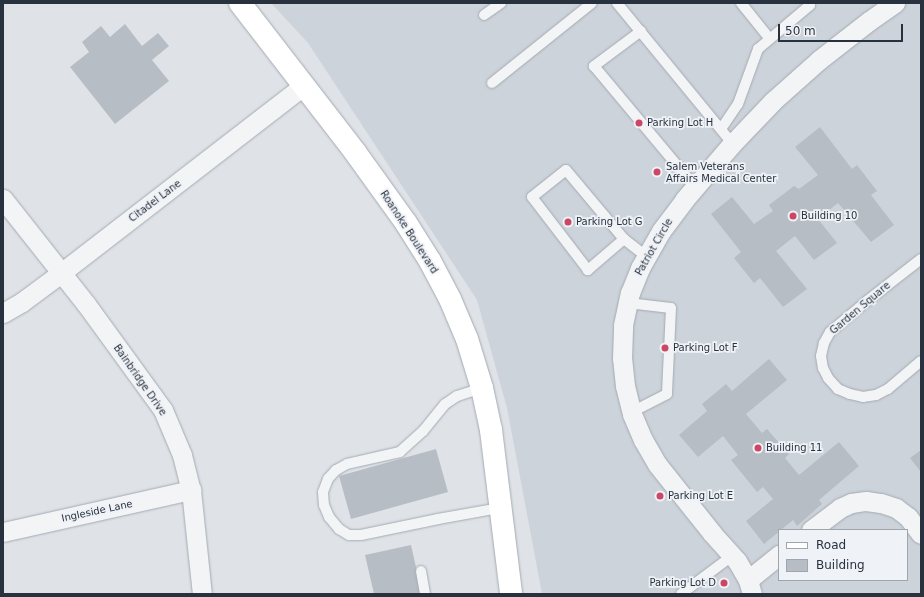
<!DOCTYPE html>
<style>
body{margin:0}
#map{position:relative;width:924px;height:597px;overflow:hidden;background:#dfe3e8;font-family:"DejaVu Sans",sans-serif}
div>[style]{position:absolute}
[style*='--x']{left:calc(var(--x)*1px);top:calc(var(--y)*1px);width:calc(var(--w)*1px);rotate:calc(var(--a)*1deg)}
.built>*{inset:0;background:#cdd3da}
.building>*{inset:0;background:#b7bdc5}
.roads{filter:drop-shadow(0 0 1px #a4aab2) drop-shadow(0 0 1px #a4aab2)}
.lane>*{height:10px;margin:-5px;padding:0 5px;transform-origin:5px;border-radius:5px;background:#f2f4f6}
.street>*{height:19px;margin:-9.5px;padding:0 9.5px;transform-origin:9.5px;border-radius:9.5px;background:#f2f4f6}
.secondary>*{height:22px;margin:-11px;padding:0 11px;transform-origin:11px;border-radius:11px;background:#fff}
.dots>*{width:11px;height:11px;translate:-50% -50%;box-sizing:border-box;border:2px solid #eff2f6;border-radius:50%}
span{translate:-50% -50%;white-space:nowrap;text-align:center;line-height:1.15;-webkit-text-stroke:3.5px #eff2f6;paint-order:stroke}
.poi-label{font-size:10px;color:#28323f}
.left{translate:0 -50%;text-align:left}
.right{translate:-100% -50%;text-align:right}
.street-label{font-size:10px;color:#28323f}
.frame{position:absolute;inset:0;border:4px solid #28323f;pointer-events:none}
.legend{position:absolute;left:778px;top:529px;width:130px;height:52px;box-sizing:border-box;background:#eff2f6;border:1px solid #9fa5ad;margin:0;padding:5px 7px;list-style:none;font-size:12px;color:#28323f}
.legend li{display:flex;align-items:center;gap:8px;height:20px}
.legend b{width:20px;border:1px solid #9fa5ad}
.scale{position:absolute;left:778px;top:24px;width:125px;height:18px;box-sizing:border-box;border:2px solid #28323f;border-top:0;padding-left:5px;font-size:12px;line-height:14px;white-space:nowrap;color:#28323f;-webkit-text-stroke:3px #eff2f6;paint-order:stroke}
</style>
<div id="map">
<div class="built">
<div style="clip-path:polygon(evenodd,271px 3px,921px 3px,921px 594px,542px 594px,507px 408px,477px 300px,308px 43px,271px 3px,779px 530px,907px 530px,907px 580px,779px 580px,779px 530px)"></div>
</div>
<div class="building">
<div style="clip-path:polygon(125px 24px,142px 46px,158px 33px,169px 46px,152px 60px,169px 81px,115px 124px,70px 67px,89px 52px,82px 42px,101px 26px,110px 37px)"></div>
<div style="clip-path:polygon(820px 127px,852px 169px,857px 165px,877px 191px,871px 195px,894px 225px,871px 242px,838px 203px,818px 219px,837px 243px,814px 260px,795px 236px,776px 251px,807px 289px,783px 307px,760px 278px,754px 283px,734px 258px,741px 252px,711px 214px,732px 197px,754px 224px,773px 211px,769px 205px,794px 186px,799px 189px,818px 175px,795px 147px)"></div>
<div style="clip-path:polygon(769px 359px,787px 380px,746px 414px,762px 433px,767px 429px,789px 454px,785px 458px,799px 475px,839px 442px,859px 466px,819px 500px,822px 504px,797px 526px,793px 520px,764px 544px,746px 521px,773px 499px,763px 487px,757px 492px,731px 460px,738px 455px,723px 436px,698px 457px,679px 435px,707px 411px,702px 404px,726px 384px,732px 391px)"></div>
<div style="clip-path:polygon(436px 449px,448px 492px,351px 519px,339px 476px)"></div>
<div style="clip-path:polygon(921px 450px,921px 472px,910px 458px)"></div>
<div style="clip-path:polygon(411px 545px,422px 594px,374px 594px,365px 555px)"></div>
</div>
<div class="roads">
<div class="lane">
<div style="--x:617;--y:3;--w:181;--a:50.6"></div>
<div style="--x:741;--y:3;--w:46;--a:51.1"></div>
<div style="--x:484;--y:15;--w:21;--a:-35"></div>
<div style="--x:641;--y:31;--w:59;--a:143.3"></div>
<div style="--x:594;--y:66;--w:158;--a:50.1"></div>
<div style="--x:492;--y:83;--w:128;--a:-38.7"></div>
<div style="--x:721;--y:129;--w:30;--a:-56"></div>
<div style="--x:738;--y:104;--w:59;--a:-70"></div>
<div style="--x:758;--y:49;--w:68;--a:-40.2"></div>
<div style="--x:810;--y:5;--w:3;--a:-135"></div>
<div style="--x:624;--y:239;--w:48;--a:139.3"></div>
<div style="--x:588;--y:270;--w:92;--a:-127.5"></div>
<div style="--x:532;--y:197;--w:43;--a:-38.5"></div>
<div style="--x:566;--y:170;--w:90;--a:50"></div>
<div style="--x:624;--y:239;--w:28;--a:38"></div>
<div style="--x:921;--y:259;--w:68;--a:142.1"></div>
<div style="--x:867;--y:301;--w:48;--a:140"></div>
<div style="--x:830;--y:332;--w:13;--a:119"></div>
<div style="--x:824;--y:343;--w:13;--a:103"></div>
<div style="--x:821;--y:356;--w:12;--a:81"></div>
<div style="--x:823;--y:368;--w:11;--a:63"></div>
<div style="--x:828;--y:378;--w:15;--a:48"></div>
<div style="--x:838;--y:389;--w:13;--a:23"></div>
<div style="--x:850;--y:394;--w:13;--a:13"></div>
<div style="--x:863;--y:397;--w:13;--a:-9"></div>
<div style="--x:876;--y:395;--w:13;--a:-27"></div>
<div style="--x:888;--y:389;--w:43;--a:-40.3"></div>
<div style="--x:628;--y:303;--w:43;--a:6.6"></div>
<div style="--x:671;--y:308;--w:86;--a:92.7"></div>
<div style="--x:667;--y:394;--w:39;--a:153"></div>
<div style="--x:482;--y:388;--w:26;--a:162"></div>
<div style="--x:457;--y:396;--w:14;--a:146"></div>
<div style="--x:445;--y:404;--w:35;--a:129"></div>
<div style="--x:423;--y:431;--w:31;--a:138"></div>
<div style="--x:400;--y:452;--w:54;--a:167.2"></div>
<div style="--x:347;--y:464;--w:13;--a:151"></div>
<div style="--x:336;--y:470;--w:12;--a:132"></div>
<div style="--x:328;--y:479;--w:14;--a:111"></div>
<div style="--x:323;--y:492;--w:13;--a:86"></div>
<div style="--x:324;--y:505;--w:13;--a:67"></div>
<div style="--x:329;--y:517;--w:16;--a:50"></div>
<div style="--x:339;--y:529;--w:12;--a:31"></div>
<div style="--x:349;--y:535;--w:12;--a:0"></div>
<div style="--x:361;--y:535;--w:79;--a:-11.7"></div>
<div style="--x:438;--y:519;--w:63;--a:-10.1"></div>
<div style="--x:421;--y:571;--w:23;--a:80"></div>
<div style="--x:681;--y:594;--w:64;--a:-36.7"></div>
</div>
<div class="street">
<div style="--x:3;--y:199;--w:134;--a:51.7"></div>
<div style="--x:86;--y:304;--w:131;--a:54"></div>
<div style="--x:163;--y:410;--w:49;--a:67.1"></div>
<div style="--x:182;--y:455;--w:36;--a:76"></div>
<div style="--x:191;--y:490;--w:105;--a:84"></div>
<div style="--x:3;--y:313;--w:22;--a:-30"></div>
<div style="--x:22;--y:302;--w:49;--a:-36.6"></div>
<div style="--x:61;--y:273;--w:307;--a:-37.7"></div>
<div style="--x:811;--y:530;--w:36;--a:-37"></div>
<div style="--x:840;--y:508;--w:12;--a:-24"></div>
<div style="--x:851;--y:503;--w:15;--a:-8"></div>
<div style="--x:866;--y:501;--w:15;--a:8"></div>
<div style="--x:881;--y:503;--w:16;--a:18"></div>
<div style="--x:896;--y:508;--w:15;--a:37"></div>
<div style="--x:908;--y:517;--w:21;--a:53"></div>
<div style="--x:3;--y:532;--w:193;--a:-12.6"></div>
<div style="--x:748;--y:580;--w:40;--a:-39"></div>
<div style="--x:752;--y:594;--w:15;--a:-106"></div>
<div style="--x:748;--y:580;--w:22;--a:-120"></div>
<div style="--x:737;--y:561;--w:38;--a:-132"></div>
<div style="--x:712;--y:533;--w:88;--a:-128.6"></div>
<div style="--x:657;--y:464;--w:28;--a:-120"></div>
<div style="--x:643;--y:440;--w:28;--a:-113"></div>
<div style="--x:632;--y:414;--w:29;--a:-104"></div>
<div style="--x:625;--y:386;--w:28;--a:-96"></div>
<div style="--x:622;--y:358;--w:33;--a:-88"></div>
<div style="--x:623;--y:325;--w:33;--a:-78"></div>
<div style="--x:630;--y:293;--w:27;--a:-68"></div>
<div style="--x:640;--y:268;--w:43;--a:-60.4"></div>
<div style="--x:661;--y:231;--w:39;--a:-53"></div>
<div style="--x:684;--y:200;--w:72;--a:-49.5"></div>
<div style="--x:731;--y:145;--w:61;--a:-46.3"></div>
<div style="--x:773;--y:101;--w:62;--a:-41.7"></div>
<div style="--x:819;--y:60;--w:63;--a:-38"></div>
<div style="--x:869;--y:21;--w:32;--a:-35"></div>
</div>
<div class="secondary">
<div style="--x:240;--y:3;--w:188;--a:52.3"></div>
<div style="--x:355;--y:152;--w:87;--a:54.3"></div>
<div style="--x:406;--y:223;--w:45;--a:57.7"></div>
<div style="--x:430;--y:261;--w:43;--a:62.2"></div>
<div style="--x:450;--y:299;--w:43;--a:67"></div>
<div style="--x:467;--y:339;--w:51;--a:73"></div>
<div style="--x:482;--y:388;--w:43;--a:77.9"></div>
<div style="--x:491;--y:430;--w:165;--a:83"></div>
</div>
</div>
<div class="dots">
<div style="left:639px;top:123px;background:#cb4764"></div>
<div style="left:657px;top:172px;background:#cb4764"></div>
<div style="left:793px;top:216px;background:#cb4764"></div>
<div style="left:568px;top:222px;background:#cb4764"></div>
<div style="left:665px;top:348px;background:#cb4764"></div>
<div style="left:758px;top:448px;background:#cb4764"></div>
<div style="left:660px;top:496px;background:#cb4764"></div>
<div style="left:724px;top:583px;background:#cb4764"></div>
</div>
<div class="poi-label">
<span class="left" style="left:647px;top:123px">Parking Lot H</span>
<span class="left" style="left:666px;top:172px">Salem Veterans<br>Affairs Medical Center</span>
<span class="left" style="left:801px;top:216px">Building 10</span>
<span class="left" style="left:576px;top:222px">Parking Lot G</span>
<span class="left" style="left:673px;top:348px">Parking Lot F</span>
<span class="left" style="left:766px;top:448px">Building 11</span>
<span class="left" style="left:668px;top:496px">Parking Lot E</span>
<span class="right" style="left:716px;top:583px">Parking Lot D</span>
</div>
<div class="street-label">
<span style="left:155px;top:201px;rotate:-37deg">Citadel Lane</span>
<span style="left:409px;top:232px;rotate:57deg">Roanoke Boulevard</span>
<span style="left:654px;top:247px;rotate:-60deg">Patriot Circle</span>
<span style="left:860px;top:308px;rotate:-40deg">Garden Square</span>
<span style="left:140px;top:380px;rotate:55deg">Bainbridge Drive</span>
<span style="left:97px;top:511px;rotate:-12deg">Ingleside Lane</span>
</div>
<div class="frame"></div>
<ul class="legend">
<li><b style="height:5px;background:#fff"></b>Road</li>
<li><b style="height:11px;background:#b7bdc5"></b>Building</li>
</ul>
<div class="scale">50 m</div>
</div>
